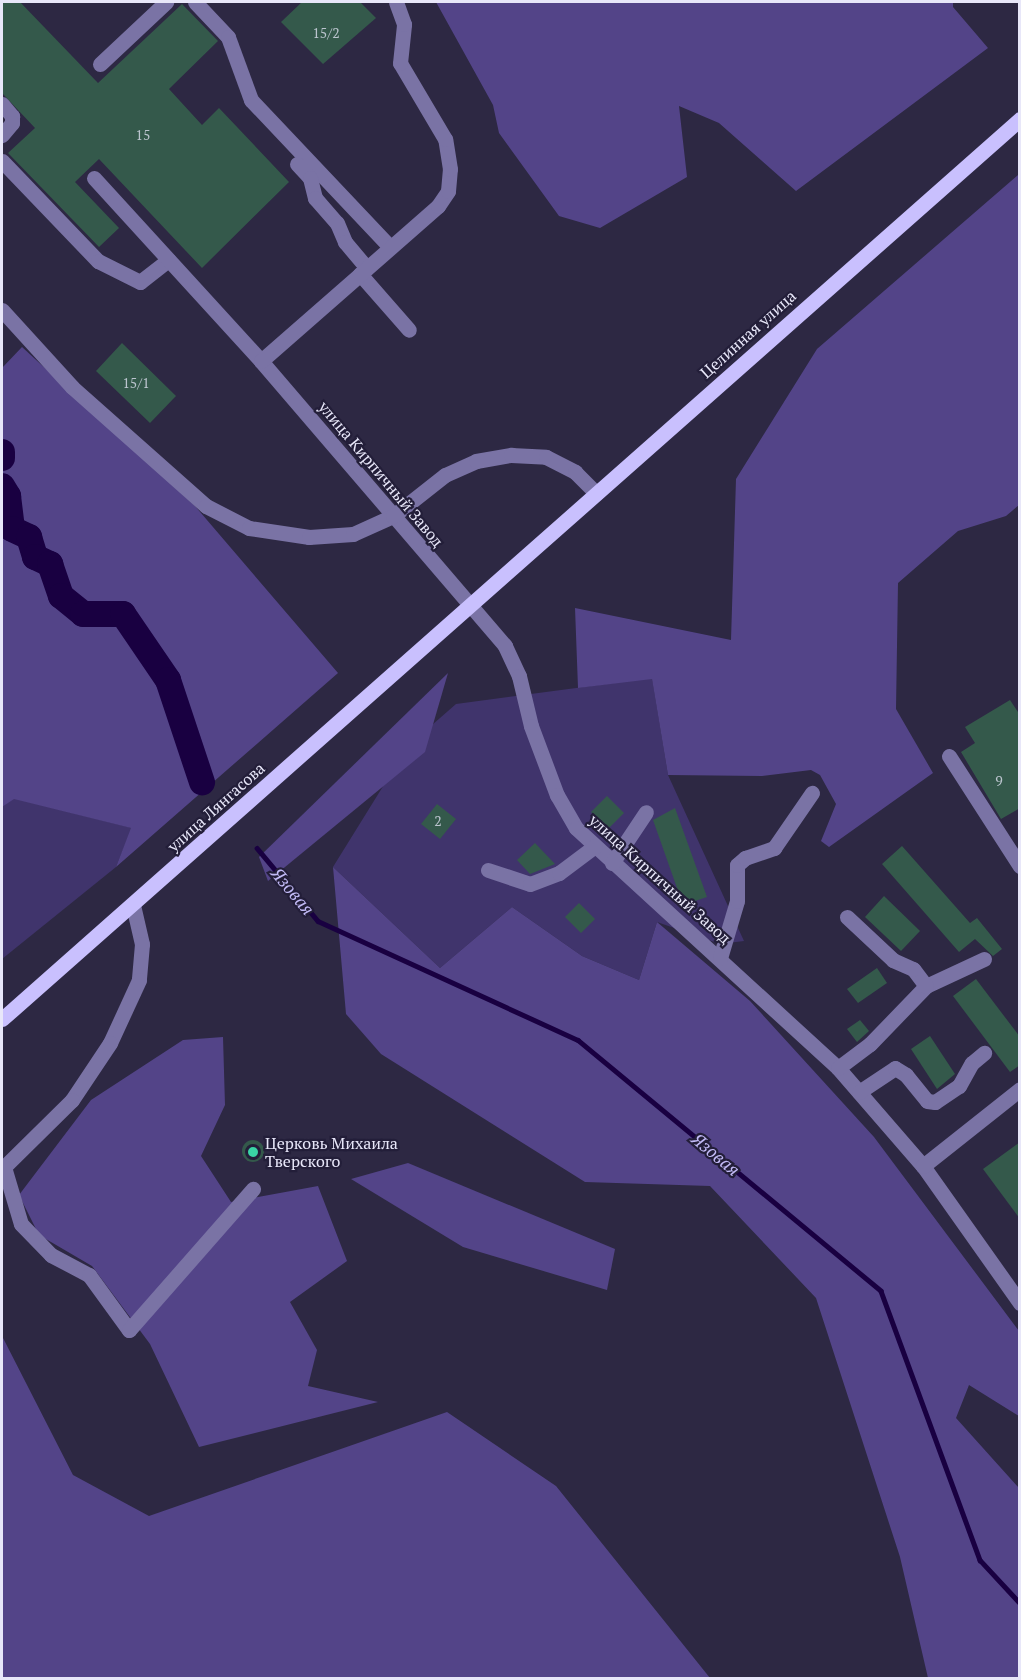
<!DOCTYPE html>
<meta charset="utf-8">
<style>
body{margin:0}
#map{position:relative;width:1021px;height:1680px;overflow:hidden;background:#2d2843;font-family:"PT Serif",serif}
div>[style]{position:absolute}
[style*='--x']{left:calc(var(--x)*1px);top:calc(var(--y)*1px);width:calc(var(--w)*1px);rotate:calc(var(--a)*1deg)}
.green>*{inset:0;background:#40346c}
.forest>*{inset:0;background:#534488}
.stream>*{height:4.5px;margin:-2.25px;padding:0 2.25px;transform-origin:2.25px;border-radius:2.25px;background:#190041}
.river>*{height:26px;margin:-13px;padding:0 13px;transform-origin:13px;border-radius:13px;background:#190041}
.building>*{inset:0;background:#34594b}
.round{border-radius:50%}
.minor>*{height:15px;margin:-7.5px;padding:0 7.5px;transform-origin:7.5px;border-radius:7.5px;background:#7a73a5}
.major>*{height:15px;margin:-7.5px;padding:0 7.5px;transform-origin:7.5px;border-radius:7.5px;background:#c9c0fe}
.dots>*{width:16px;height:16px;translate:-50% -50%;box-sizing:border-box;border:3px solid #231e39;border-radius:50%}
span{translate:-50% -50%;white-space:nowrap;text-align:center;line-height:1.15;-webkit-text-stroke:4.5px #231e39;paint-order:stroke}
.number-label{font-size:14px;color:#bbc4ce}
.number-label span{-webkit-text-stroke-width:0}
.street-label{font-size:16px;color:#e8e7f9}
.poi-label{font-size:16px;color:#e8e7f9}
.left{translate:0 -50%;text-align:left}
.water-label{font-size:18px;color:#c1b9f5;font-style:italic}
.frame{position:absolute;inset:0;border:3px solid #e8e7f9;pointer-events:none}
</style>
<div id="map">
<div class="green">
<div style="clip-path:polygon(652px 678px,668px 775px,744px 941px,720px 944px,657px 922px,639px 980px,582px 956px,512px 907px,440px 968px,333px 867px,408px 746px,456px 704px)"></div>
<div style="clip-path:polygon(13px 798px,132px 828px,116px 867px,2px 959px,2px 807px)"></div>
</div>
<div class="forest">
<div style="clip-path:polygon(436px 2px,953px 2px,953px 7px,988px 48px,796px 191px,719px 123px,679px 106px,687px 177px,600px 228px,559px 216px,499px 133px,493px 105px)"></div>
<div style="clip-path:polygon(1018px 175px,1019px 505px,1006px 516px,958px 531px,898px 583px,896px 709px,933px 773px,829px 847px,821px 841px,836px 804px,820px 775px,811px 770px,762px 776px,668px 775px,652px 679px,578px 688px,575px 608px,731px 640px,736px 479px,817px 349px)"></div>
<div style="clip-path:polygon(22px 347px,195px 506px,338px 673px,116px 867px,131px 828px,14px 799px,2px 807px,2px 368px)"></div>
<div style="clip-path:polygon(448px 673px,425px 752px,268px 881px,259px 857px)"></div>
<div style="clip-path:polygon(333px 867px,440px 968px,512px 907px,582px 956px,639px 980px,657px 922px,750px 1001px,874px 1137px,1019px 1331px,1019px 1416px,969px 1385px,956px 1418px,1019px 1488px,1019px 1678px,928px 1678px,900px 1557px,816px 1298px,710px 1186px,585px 1182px,381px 1054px,346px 1014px)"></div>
<div style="clip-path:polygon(223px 1037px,225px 1105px,201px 1156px,231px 1202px,318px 1186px,347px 1261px,290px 1302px,317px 1350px,308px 1386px,378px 1402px,199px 1447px,150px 1344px,92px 1266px,39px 1235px,19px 1195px,91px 1100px,183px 1040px)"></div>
<div style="clip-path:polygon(408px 1163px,615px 1249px,607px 1290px,463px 1247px,351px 1179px)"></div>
<div style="clip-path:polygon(2px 1336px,73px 1475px,149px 1516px,447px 1412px,556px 1486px,710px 1678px,2px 1678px)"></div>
</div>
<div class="stream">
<div style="--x:257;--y:848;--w:95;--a:50.1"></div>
<div style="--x:318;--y:921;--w:286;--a:24.6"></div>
<div style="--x:578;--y:1040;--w:393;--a:39.6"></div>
<div style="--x:881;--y:1291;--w:287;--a:69.8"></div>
<div style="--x:980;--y:1560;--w:59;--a:47.1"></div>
</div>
<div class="river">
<div style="--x:2;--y:452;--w:6;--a:90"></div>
<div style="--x:2;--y:486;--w:12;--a:59"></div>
<div style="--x:8;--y:496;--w:33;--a:83"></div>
<div style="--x:12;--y:529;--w:19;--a:25"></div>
<div style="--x:29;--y:537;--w:21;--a:73"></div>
<div style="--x:35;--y:557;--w:17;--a:25"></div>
<div style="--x:50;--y:564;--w:34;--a:71"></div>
<div style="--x:61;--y:596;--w:28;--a:39"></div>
<div style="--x:83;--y:614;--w:40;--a:0"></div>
<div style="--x:123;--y:614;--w:80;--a:55.7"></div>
<div style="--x:168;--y:680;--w:108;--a:71.6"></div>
</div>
<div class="building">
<div style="clip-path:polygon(2px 2px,20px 2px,98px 83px,182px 4px,218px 41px,169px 89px,202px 125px,219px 108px,289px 182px,202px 268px,99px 159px,75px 182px,119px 228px,99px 247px,8px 153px,35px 128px,2px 93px)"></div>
<div style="clip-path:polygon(302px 2px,360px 2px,376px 18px,323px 64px,281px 22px)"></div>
<div style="clip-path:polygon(122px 343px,176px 396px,150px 423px,96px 371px)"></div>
<div style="clip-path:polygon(1010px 700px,1020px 715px,1020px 808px,1001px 819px,961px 752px,975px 743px,965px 727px)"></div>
<div style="clip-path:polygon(607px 796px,624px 813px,608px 829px,591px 812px)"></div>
<div style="clip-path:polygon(437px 804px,456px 819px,440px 839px,421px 824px)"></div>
<div style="clip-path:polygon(675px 808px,707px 897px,683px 905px,653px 820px)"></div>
<div style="clip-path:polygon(535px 843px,555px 864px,530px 874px,517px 860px)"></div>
<div style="clip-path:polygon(902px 846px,970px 923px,977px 918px,1002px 949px,993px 956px,975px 939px,959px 952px,882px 864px)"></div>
<div style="clip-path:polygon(884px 896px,920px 931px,901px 951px,865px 917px)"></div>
<div style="clip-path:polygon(579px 903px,595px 919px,581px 933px,565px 917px)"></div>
<div style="clip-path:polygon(877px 968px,887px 983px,858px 1003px,847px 989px)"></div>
<div style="clip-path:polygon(976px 979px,1020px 1037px,1020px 1065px,1010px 1072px,953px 996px)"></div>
<div style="clip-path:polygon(860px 1020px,869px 1031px,857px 1042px,847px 1029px)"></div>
<div style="clip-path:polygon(930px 1036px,955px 1074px,937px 1089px,911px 1049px)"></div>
<div class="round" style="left:242px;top:1140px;width:22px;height:22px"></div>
<div style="clip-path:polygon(1020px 1142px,1020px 1219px,983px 1169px)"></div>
</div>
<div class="minor">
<div style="--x:195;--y:2;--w:48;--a:46.7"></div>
<div style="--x:228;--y:37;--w:67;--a:69.9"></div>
<div style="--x:251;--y:100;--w:202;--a:46.6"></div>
<div style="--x:100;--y:64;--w:91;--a:-43.2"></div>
<div style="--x:2;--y:104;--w:16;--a:50"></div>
<div style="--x:12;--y:116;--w:7;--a:90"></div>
<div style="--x:12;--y:123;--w:16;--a:130"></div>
<div style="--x:2;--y:161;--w:139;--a:46.2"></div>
<div style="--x:98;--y:261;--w:47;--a:26.6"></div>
<div style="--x:140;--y:282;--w:36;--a:-38"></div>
<div style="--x:297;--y:164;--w:19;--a:47"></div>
<div style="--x:310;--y:178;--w:21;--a:76"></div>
<div style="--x:315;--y:198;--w:33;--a:49"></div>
<div style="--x:337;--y:223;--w:21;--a:67"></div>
<div style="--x:345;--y:242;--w:34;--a:50"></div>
<div style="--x:94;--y:178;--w:248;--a:47.6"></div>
<div style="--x:261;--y:361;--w:375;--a:49.4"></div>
<div style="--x:505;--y:646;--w:33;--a:65"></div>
<div style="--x:519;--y:676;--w:51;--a:76.5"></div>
<div style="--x:531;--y:726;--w:74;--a:69.4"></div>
<div style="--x:557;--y:795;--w:38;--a:60"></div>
<div style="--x:576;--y:828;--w:355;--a:42.5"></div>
<div style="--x:838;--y:1068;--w:130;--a:49.1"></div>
<div style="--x:923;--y:1166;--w:168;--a:54.7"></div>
<div style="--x:360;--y:274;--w:74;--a:48.8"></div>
<div style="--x:2;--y:310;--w:104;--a:47.7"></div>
<div style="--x:72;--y:387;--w:179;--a:41.6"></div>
<div style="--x:206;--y:506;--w:48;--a:27.1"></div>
<div style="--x:249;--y:528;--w:61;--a:8.5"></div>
<div style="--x:309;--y:537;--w:44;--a:-3.9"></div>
<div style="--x:353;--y:534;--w:44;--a:-24.2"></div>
<div style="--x:393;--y:516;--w:66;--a:-38.3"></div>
<div style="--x:445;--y:475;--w:34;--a:-24"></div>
<div style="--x:476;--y:461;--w:36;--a:-10"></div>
<div style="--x:511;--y:455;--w:35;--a:3"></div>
<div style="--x:546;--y:457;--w:33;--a:27"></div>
<div style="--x:575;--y:472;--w:30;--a:45"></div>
<div style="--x:261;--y:361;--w:235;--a:-41.2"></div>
<div style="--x:438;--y:206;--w:18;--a:-56"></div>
<div style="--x:448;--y:191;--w:22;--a:-85"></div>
<div style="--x:450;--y:169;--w:30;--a:-99"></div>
<div style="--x:445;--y:139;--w:88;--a:-120.6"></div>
<div style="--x:400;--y:63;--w:39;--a:-84"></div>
<div style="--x:404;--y:24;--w:23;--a:-110"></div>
<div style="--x:949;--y:756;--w:131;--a:57.2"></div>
<div style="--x:612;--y:863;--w:61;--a:-56.3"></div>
<div style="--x:488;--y:870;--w:44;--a:18.4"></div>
<div style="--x:530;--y:884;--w:31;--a:-21"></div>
<div style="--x:559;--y:873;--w:45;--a:-36.9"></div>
<div style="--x:133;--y:905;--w:40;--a:77"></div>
<div style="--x:142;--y:944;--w:36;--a:95"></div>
<div style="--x:139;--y:980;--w:69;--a:114.7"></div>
<div style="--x:110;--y:1043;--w:69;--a:123.7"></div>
<div style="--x:72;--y:1100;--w:95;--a:135.4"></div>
<div style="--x:4;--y:1167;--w:59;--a:73.4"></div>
<div style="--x:21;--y:1224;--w:43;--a:45.9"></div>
<div style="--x:51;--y:1255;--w:43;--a:27.8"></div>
<div style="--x:89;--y:1275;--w:68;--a:54"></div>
<div style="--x:129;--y:1330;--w:188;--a:-48.7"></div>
<div style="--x:720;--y:958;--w:59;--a:-73.4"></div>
<div style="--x:737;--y:901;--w:36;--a:-90"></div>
<div style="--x:737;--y:865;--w:11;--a:-41"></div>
<div style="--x:745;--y:858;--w:31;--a:-19"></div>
<div style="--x:774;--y:848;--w:67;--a:-55.4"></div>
<div style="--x:926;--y:986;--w:64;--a:-25"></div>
<div style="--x:838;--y:1068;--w:40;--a:-37"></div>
<div style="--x:870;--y:1044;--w:81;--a:-46"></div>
<div style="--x:926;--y:986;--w:21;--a:-127"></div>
<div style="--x:913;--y:969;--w:22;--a:-156"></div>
<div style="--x:893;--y:960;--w:63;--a:-136.9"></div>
<div style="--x:859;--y:1092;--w:43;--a:-33.7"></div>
<div style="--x:895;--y:1068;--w:13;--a:32"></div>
<div style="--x:906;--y:1075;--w:33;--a:51"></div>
<div style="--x:927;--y:1101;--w:8;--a:7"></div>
<div style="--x:935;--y:1102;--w:29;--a:-34"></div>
<div style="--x:959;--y:1086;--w:26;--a:-61"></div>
<div style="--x:972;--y:1063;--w:16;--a:-40"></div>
<div style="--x:923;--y:1166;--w:124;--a:-38.4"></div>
</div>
<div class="major">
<div style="--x:2;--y:1019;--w:1359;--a:-41.48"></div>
</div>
<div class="dots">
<div style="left:253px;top:1152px;background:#3ad4a5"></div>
</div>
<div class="number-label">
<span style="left:326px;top:33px">15/2</span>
<span style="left:143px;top:135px">15</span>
<span style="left:136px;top:383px">15/1</span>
<span style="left:999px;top:781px">9</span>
<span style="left:438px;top:821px">2</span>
</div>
<div class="street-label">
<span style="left:748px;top:334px;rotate:-42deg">Целинная улица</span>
<span style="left:381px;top:474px;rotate:50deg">улица Кирпичный Завод</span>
<span style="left:216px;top:807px;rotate:-42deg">улица Лянгасова</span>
<span style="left:660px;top:879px;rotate:42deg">улица Кирпичный Завод</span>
</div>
<div class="poi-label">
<span class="left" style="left:265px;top:1152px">Церковь Михаила<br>Тверского</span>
</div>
<div class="water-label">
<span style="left:293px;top:891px;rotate:50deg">Язовая</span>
<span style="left:716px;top:1154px;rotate:40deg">Язовая</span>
</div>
<div class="frame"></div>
</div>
